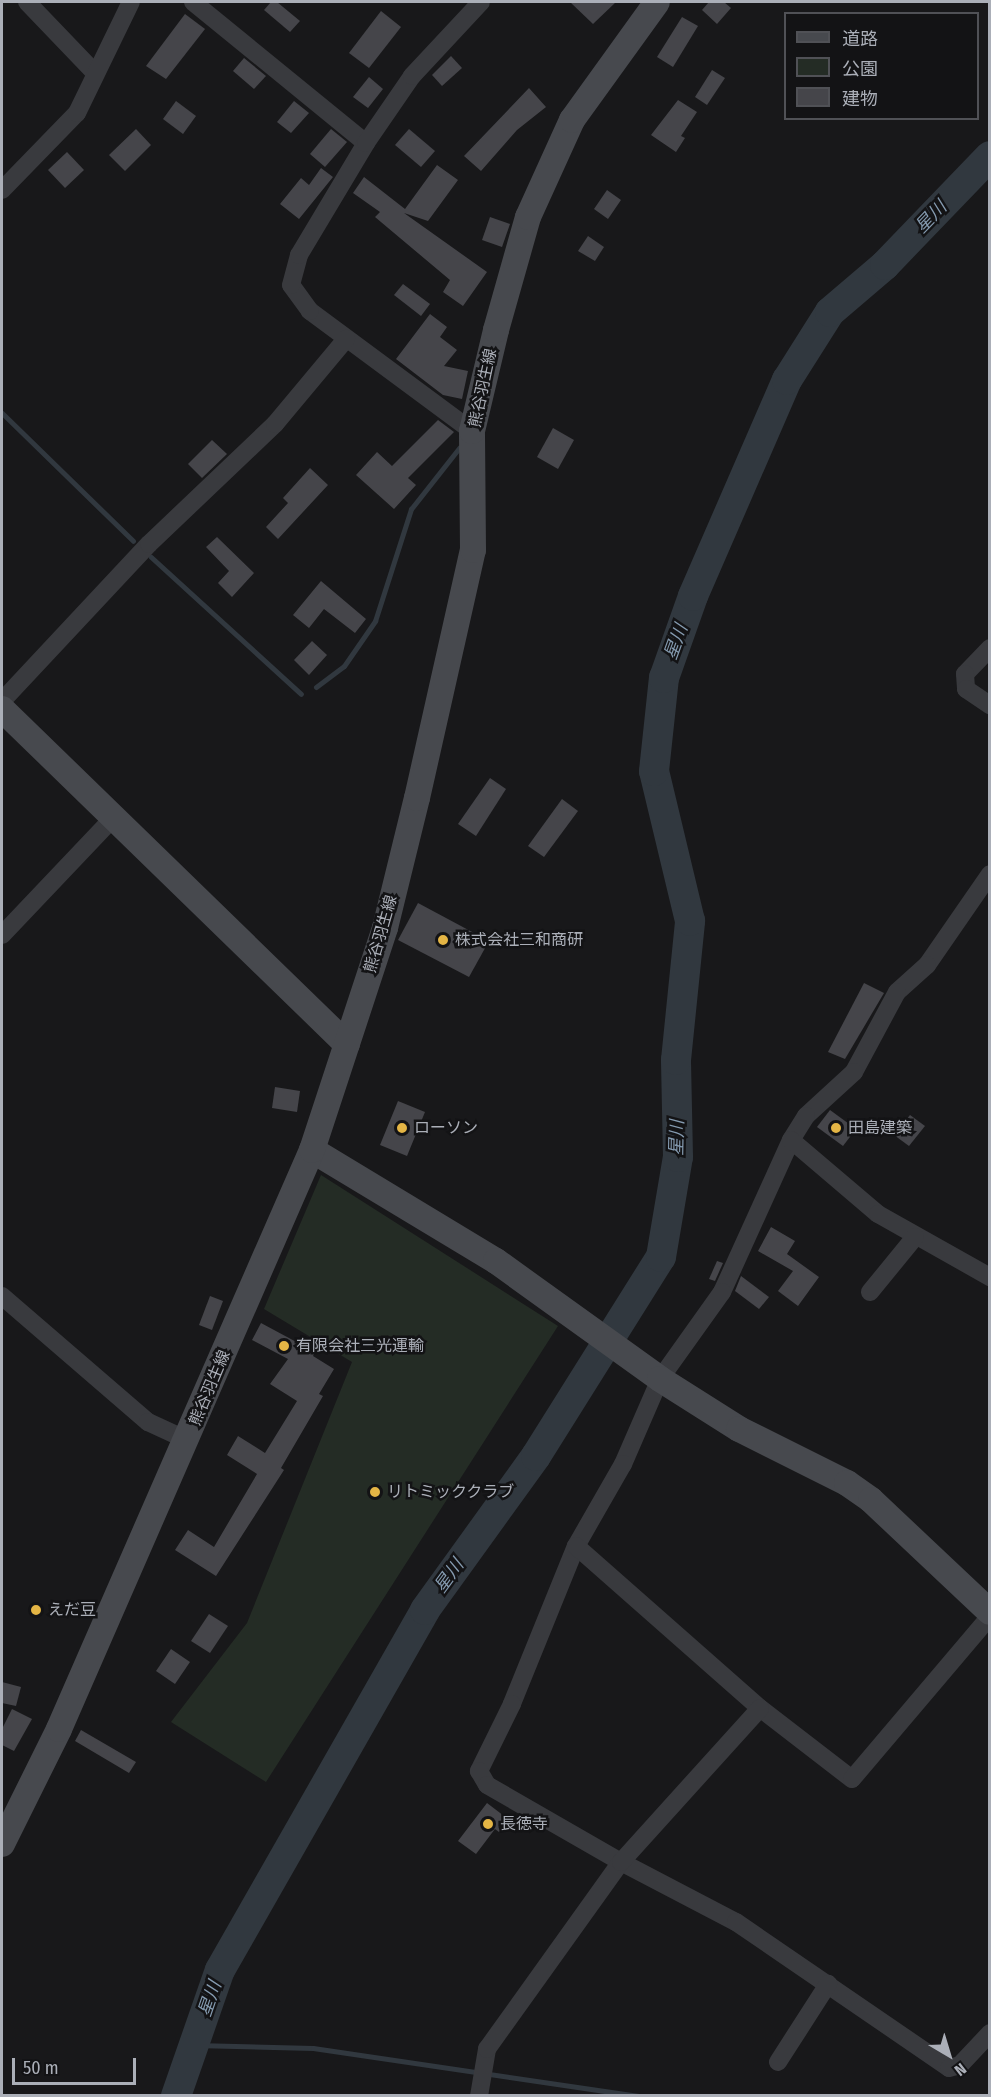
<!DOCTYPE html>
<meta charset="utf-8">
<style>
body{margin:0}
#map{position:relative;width:991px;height:2097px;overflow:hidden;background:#18181a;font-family:"Fira Sans Condensed","Noto Sans JP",sans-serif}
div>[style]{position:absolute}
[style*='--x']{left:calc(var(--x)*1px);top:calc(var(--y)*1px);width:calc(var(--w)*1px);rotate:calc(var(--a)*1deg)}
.green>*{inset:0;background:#242c25}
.stream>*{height:5px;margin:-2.5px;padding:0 2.5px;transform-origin:2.5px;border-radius:2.5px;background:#31383f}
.river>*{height:30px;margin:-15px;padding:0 15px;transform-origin:15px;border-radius:15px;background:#31383f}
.building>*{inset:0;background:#45454a}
.street>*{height:18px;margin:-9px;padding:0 9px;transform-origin:9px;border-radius:9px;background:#393a3e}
.secondary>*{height:26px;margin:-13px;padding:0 13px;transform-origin:13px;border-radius:13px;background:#47494e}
.dots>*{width:16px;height:16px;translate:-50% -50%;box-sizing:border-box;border:3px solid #131315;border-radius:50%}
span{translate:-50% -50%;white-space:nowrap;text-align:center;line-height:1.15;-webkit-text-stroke:5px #131315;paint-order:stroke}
.street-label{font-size:16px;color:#abafb8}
.poi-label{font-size:16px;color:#abafb8}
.left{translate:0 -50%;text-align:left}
.water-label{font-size:18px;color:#859bb0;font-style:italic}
.frame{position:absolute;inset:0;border:3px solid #abafb8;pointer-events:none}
.legend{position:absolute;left:784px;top:12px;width:195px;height:108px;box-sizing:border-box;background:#131315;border:2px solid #505156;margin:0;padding:8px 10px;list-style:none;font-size:18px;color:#abafb8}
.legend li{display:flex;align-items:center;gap:12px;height:30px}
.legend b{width:30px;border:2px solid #505156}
.north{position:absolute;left:919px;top:2025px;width:60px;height:60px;-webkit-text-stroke:4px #131315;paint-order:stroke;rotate:142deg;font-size:16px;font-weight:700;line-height:24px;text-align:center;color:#abafb8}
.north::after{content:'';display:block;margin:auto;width:21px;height:27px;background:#abafb8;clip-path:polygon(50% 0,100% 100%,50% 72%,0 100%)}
.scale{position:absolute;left:12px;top:2058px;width:124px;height:27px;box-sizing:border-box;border:3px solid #abafb8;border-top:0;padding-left:8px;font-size:18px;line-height:21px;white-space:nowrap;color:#abafb8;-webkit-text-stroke:4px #131315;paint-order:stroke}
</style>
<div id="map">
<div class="green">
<div style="clip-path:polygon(321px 1175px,558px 1326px,266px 1782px,171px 1722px,247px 1623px,352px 1362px,264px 1309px)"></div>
</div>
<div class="stream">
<div style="--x:2;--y:413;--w:183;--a:44.3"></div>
<div style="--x:151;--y:557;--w:203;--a:42.4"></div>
<div style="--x:316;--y:687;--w:35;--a:-37"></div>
<div style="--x:344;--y:666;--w:55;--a:-55.4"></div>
<div style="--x:375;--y:621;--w:118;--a:-72.2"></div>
<div style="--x:411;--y:509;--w:78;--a:-51.8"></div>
<div style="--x:195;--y:2045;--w:118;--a:1.5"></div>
<div style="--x:313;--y:2048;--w:329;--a:8.4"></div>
</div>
<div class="river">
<div style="--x:176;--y:2096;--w:133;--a:-70.8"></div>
<div style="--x:220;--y:1970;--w:414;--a:-60.3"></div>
<div style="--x:425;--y:1610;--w:190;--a:-54.2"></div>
<div style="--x:536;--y:1456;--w:235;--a:-57.9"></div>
<div style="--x:661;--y:1257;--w:101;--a:-80.4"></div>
<div style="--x:678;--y:1157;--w:97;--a:-91.2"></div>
<div style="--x:676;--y:1060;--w:140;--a:-84.2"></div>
<div style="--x:690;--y:921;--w:154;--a:-103.5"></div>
<div style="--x:654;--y:771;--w:94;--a:-83.9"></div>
<div style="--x:664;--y:678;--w:87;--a:-70.5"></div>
<div style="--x:693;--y:596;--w:236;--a:-66.5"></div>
<div style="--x:787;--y:380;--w:80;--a:-57.7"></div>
<div style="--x:830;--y:312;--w:72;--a:-40.5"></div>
<div style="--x:885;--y:265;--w:151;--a:-46.1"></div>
</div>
<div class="building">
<div style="clip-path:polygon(271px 2px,277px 2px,300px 21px,290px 32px,264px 10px)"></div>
<div style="clip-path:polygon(570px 2px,616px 2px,593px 24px)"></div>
<div style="clip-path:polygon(709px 2px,724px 2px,731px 8px,717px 24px,702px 10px)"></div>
<div style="clip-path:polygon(381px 11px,401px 27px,369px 68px,349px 53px)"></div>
<div style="clip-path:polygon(185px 14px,205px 29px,166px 79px,146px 66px)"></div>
<div style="clip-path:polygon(682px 17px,698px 26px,673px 67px,657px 57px)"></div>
<div style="clip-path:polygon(451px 56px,462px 68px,442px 86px,432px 75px)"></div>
<div style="clip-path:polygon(244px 58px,266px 76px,254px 89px,233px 71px)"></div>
<div style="clip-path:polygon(712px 70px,725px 78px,707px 105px,695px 97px)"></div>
<div style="clip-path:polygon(369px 77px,383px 89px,368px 108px,353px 97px)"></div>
<div style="clip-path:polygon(529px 88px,546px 107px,517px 130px,481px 171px,464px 156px)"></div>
<div style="clip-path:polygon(678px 100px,697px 112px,681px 136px,685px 138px,676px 152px,651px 135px)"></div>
<div style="clip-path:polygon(176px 101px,196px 116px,183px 134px,163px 119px)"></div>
<div style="clip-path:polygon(294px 101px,309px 113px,291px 133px,277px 122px)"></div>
<div style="clip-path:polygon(136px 129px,151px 145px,125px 171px,109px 155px)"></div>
<div style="clip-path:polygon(331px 129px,347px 142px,325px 167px,310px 154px)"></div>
<div style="clip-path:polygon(409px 129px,435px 151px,421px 167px,395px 145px)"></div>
<div style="clip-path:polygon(67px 152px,84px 170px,65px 188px,48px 170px)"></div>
<div style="clip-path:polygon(437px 165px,458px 180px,428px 221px,404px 213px,487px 272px,463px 306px,443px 292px,450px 280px,375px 217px,380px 212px,353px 193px,364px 177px,405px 209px)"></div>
<div style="clip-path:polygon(321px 168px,333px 177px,299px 219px,280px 204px,301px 178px,309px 185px)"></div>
<div style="clip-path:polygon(607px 190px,621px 200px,608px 219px,594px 209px)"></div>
<div style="clip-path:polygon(490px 217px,510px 224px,502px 247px,482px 240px)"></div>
<div style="clip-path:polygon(588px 236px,604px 247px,595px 261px,578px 251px)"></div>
<div style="clip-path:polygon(403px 284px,430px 304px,421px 316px,394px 295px)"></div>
<div style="clip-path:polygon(430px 314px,447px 327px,440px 337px,457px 350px,444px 366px,468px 371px,462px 399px,443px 395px,396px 359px)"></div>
<div style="clip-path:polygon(438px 420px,454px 432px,408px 478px,416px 485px,394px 509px,356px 475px,377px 452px,392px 466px)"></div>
<div style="clip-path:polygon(553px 428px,574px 440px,558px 469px,537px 457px)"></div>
<div style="clip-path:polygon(212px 440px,227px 454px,202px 478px,188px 464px)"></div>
<div style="clip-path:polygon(310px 468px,328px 485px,278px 539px,266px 527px,288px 503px,283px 498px)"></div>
<div style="clip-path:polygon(217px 537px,254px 573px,232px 597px,218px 583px,229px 571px,206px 547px)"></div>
<div style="clip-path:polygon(321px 581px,366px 619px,355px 633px,324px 609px,309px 628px,293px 615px)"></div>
<div style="clip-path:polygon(312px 641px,327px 655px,309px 675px,294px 660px)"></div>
<div style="clip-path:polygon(490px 778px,506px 789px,476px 836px,458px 824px)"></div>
<div style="clip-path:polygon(562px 799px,578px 811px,544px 857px,528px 846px)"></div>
<div style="clip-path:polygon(418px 903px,489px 941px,469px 977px,398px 940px)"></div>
<div style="clip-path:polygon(864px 983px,884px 993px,845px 1059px,828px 1052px)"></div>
<div style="clip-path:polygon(275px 1087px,300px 1091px,297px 1112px,272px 1108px)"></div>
<div style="clip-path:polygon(398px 1101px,425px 1112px,407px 1156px,380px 1145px)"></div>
<div style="clip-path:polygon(830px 1110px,856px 1129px,843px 1146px,817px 1127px)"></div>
<div style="clip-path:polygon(910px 1115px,925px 1126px,909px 1146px,894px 1135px)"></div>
<div style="clip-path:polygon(771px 1227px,795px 1241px,787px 1254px,819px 1277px,798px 1306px,778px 1291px,793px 1271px,758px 1251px)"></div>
<div style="clip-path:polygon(717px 1261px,723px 1263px,715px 1281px,709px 1279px)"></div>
<div style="clip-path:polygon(741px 1276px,769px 1297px,759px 1309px,735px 1291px)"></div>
<div style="clip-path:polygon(210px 1296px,223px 1301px,212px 1330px,199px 1325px)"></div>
<div style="clip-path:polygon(261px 1323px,315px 1352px,313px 1356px,334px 1369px,319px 1394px,323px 1396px,281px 1468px,284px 1470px,216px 1576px,175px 1550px,188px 1530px,214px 1547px,257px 1474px,227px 1455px,238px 1436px,265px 1453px,297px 1401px,270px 1384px,288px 1359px,252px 1340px)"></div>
<div style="clip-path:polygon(209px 1614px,228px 1626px,210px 1653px,191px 1641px)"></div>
<div style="clip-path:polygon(171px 1649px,190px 1662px,175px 1684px,156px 1671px)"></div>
<div style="clip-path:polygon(2px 1682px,21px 1687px,16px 1706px,2px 1703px)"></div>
<div style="clip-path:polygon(12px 1709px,32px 1719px,14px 1751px,2px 1745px,2px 1729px)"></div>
<div style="clip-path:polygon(81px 1730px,136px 1762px,129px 1773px,75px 1741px)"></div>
<div style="clip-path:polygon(487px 1803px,508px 1819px,499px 1832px,495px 1829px,476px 1854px,458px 1841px)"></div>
</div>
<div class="street">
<div style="--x:27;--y:2;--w:98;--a:46.2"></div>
<div style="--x:193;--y:2;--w:223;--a:39.2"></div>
<div style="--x:2;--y:190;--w:107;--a:-45.8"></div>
<div style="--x:77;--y:113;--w:123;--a:-64.1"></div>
<div style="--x:472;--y:431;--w:202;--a:-143.5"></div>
<div style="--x:310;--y:311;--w:32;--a:-126"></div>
<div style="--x:291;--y:285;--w:31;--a:-75"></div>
<div style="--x:299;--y:255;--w:131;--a:-59.1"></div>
<div style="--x:366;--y:143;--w:81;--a:-55.5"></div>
<div style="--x:412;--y:76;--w:101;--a:-47"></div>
<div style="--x:990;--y:648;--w:36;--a:134"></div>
<div style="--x:965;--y:674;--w:15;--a:86"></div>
<div style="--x:966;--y:689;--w:29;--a:34"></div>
<div style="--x:2;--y:701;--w:215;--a:-46.9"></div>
<div style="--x:149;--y:544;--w:174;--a:-43.6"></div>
<div style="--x:275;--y:424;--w:111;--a:-50.1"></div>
<div style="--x:990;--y:874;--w:111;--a:124.7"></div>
<div style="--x:927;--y:965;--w:40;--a:138"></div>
<div style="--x:897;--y:992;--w:91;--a:118.3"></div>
<div style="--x:854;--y:1072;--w:65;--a:137.5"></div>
<div style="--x:806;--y:1116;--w:28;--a:122"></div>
<div style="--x:791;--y:1140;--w:167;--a:114.4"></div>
<div style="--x:722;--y:1292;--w:107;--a:125.5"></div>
<div style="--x:660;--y:1379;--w:93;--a:113.5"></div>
<div style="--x:623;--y:1464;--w:95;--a:119.8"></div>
<div style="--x:576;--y:1546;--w:170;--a:112.1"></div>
<div style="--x:512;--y:1704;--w:75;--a:116.2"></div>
<div style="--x:479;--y:1771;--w:16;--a:60"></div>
<div style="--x:487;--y:1785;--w:155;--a:29.9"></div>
<div style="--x:621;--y:1862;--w:130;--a:27.6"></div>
<div style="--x:736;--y:1922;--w:258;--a:34.4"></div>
<div style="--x:949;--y:2068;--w:11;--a:-15"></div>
<div style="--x:960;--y:2065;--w:44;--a:-46.8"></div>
<div style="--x:2;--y:935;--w:161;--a:-46.5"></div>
<div style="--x:791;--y:1140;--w:114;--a:40.4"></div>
<div style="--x:878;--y:1214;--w:129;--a:29.4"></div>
<div style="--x:870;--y:1292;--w:71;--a:-50.7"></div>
<div style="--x:2;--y:1296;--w:193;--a:40.8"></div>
<div style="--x:148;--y:1422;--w:43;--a:24.8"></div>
<div style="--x:576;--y:1546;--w:245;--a:41.4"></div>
<div style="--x:760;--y:1708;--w:116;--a:37.7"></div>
<div style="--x:852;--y:1779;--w:214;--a:-49.7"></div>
<div style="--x:778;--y:2062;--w:93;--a:-57.3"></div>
<div style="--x:479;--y:2096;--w:48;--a:-80.3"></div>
<div style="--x:487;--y:2049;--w:230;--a:-54.4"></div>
<div style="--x:621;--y:1862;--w:207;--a:-47.9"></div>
</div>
<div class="secondary">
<div style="--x:2;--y:709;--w:481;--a:44.2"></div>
<div style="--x:312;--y:1150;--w:215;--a:31.1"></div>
<div style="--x:496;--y:1261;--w:202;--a:35.7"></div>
<div style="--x:660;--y:1379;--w:93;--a:32.3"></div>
<div style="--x:739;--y:1429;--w:121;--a:26.6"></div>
<div style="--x:847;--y:1483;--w:29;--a:35"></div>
<div style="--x:871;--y:1500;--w:163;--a:43.3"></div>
<div style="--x:2;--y:1844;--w:128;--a:-63.6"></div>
<div style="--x:59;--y:1729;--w:632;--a:-66.4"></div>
<div style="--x:312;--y:1150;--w:234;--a:-71.8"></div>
<div style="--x:385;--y:928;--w:134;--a:-76.2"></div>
<div style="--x:417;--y:798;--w:254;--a:-77.3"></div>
<div style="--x:473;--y:550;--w:119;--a:-90.5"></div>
<div style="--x:472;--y:431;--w:104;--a:-76.6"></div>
<div style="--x:496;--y:330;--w:117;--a:-74.2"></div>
<div style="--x:528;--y:217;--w:107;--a:-65.6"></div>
<div style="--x:572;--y:120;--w:145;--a:-54.2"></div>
</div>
<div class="dots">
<div style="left:443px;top:940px;background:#e4b545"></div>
<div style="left:402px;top:1128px;background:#e4b545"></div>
<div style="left:836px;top:1128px;background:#e4b545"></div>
<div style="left:284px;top:1346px;background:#e4b545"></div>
<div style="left:375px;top:1492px;background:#e4b545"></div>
<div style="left:36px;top:1610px;background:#e4b545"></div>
<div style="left:488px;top:1824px;background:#e4b545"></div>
</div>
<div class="street-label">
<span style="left:483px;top:388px;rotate:-78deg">熊谷羽生線</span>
<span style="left:381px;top:934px;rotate:-74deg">熊谷羽生線</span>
<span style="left:210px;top:1388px;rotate:-67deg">熊谷羽生線</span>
</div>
<div class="poi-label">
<span class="left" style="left:455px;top:940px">株式会社三和商研</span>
<span class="left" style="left:414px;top:1128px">ローソン</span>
<span class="left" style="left:848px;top:1128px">田島建築</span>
<span class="left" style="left:296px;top:1346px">有限会社三光運輸</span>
<span class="left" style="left:387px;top:1492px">リトミッククラブ</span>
<span class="left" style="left:48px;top:1610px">えだ豆</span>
<span class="left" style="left:500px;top:1824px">長徳寺</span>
</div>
<div class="water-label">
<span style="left:931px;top:217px;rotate:-46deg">星川</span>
<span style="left:676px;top:642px;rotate:-70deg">星川</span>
<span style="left:677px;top:1138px;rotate:-89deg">星川</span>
<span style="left:449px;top:1576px;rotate:-54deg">星川</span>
<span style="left:210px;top:1999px;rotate:-71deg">星川</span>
</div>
<div class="frame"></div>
<ul class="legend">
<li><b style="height:8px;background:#47494e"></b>道路</li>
<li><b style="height:16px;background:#242c25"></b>公園</li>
<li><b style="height:16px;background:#45454a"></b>建物</li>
</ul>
<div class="north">N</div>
<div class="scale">50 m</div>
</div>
